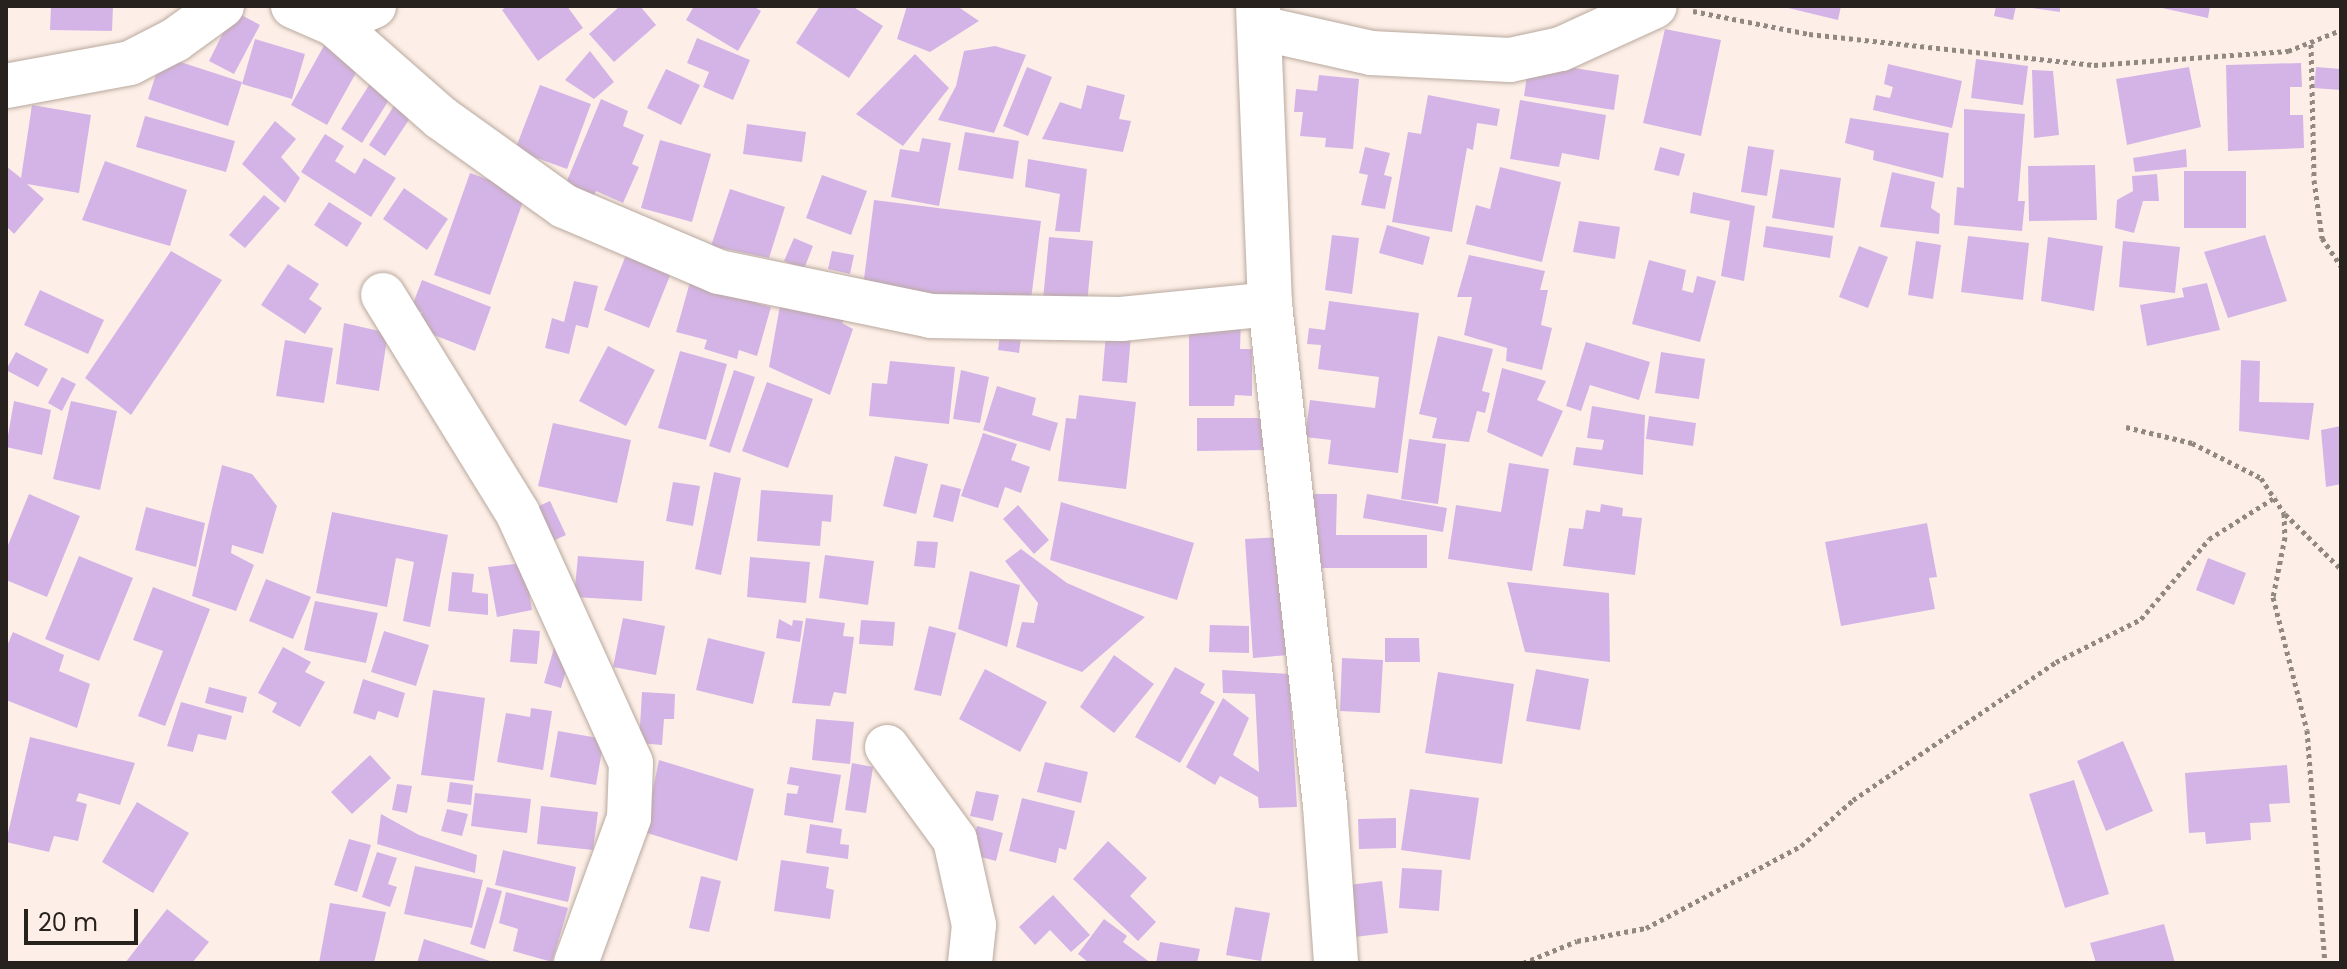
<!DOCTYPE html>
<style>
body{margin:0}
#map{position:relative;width:2347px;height:969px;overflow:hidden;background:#fdefe7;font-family:Poppins,sans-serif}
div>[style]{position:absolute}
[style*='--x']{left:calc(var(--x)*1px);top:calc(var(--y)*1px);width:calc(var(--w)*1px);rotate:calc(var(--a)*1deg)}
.building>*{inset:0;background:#d4b4e7}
.path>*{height:5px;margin-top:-2.5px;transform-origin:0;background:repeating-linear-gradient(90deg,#928882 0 4px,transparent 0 8px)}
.roads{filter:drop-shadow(0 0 2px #b9a99f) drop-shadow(0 0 2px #b9a99f)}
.minor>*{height:44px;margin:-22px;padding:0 22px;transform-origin:22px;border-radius:22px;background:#fff}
span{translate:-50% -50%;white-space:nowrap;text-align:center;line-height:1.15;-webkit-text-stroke:7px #fdefe7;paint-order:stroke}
.frame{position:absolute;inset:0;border:8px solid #28221e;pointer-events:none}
.scale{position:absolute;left:24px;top:909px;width:114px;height:36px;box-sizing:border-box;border:4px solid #28221e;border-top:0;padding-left:10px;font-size:24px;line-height:28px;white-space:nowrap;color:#28221e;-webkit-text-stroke:6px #fdefe7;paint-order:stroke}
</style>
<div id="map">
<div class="building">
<div style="clip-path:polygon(51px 6px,113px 6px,112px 31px,50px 30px)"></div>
<div style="clip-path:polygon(507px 6px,567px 6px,583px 28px,538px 61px,502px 10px)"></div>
<div style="clip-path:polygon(620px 6px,640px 6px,656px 25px,614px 62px,589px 34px)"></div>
<div style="clip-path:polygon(694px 6px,753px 6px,761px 11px,738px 51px,686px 20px)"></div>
<div style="clip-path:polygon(820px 6px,852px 6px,883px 26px,849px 78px,796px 43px)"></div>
<div style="clip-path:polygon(907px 6px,957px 6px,979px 21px,930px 52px,897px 39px)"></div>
<div style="clip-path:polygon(1780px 6px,1841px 6px,1838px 20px)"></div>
<div style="clip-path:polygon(1996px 6px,2016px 6px,2013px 20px,1994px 16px)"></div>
<div style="clip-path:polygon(2019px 6px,2060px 6px,2060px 12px)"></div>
<div style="clip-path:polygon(2153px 6px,2210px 6px,2208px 18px)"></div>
<div style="clip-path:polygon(234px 11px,260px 25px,234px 74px,209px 61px)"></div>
<div style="clip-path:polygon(1665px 29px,1721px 40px,1701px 136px,1643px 123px)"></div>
<div style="clip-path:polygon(697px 38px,750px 60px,733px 100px,703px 87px,709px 72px,687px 63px)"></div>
<div style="clip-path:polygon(255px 39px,305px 54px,292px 99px,242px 84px)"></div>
<div style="clip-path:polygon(326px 42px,362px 62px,327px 125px,291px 105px)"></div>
<div style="clip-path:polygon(995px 46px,1026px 55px,994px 133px,938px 120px,956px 86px,964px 51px)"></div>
<div style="clip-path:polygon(590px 51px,614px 82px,594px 99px,565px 80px)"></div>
<div style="clip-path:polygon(915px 54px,949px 88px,903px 146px,856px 114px)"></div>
<div style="clip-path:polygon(162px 56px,242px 82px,228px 126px,148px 99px)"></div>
<div style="clip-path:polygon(1976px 59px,2028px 66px,2023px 105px,1971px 98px)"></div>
<div style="clip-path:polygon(1529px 61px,1619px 75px,1614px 110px,1524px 96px)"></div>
<div style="clip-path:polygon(2301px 63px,2302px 87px,2290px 87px,2290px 115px,2303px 115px,2304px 148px,2228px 151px,2226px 65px)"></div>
<div style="clip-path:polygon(1888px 64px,1962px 81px,1952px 128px,1873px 110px,1876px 95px,1890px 98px,1893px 87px,1884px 84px)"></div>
<div style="clip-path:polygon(1027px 67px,1052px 77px,1028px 136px,1003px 126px)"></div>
<div style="clip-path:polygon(2189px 67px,2201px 127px,2127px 145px,2116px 79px)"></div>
<div style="clip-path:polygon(2316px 67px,2341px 69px,2341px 90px,2314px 88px)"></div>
<div style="clip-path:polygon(666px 69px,700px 85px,681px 125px,647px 108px)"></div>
<div style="clip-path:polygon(2032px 70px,2053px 71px,2059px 135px,2034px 138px)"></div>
<div style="clip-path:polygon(1319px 75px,1359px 79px,1353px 149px,1325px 147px,1326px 138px,1300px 136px,1303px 112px,1294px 112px,1296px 89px,1317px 91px)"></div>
<div style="clip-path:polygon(373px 79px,394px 92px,362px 143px,341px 129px)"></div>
<div style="clip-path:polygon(540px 85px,591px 104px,567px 169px,515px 150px)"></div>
<div style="clip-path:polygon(1087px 85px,1125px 95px,1119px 119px,1131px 121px,1123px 152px,1042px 139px,1060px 102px,1081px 109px)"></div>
<div style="clip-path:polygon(1428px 95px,1500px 109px,1497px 126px,1477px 123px,1473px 150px,1467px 148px,1452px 232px,1392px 222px,1408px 132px,1421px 134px)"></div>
<div style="clip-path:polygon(399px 98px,416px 109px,385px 156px,369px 145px)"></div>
<div style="clip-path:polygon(601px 99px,628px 111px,623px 126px,644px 135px,632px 164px,639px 167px,623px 203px,596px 191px,592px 200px,564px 188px)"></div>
<div style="clip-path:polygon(1520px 100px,1606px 115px,1599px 160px,1562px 153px,1559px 167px,1510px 159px)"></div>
<div style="clip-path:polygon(32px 105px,91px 115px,79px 193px,27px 184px,44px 199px,14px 234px,6px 226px,6px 166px,21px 178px)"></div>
<div style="clip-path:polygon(1964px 109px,2025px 114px,2018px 201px,2025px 201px,2022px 231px,1954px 225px,1957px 187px,1964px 188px)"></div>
<div style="clip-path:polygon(145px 116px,235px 141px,226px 172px,136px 147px)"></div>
<div style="clip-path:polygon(1850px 118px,1949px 133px,1943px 178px,1873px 160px,1874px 151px,1845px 143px)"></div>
<div style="clip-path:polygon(275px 121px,296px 139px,281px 157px,300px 178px,285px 203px,242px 164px)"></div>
<div style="clip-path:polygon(747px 124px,806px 132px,802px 162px,743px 154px)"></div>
<div style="clip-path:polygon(965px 132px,1019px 141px,1013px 179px,958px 170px)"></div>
<div style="clip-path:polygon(325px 134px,344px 146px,335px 161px,355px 174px,364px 158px,396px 178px,371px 217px,301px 172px)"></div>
<div style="clip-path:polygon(922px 138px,951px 143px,939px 206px,891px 197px,900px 149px,919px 152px)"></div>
<div style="clip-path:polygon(660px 140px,711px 154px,692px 222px,641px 208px)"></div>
<div style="clip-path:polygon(1748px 146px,1774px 150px,1767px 196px,1741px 192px)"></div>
<div style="clip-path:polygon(1365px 147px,1390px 153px,1384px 175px,1392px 177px,1385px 209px,1361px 205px,1368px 175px,1359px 173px)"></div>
<div style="clip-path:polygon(1660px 147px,1685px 154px,1679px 176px,1654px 170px)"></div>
<div style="clip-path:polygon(2186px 149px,2187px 167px,2135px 172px,2133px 158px)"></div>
<div style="clip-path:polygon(1028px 159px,1087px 169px,1080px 232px,1055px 231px,1060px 194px,1025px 187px)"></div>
<div style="clip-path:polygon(105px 161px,187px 190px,170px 246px,82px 220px)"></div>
<div style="clip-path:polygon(2095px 165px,2097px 220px,2029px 221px,2028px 166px)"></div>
<div style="clip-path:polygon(1500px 167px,1561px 182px,1542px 262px,1466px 244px,1476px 205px,1490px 209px)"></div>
<div style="clip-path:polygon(1780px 169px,1841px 178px,1834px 228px,1772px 218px)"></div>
<div style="clip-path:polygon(2184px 171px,2246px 171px,2246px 228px,2184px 228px)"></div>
<div style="clip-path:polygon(1892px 172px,1935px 182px,1931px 208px,1940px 214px,1939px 234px,1880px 227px)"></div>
<div style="clip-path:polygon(470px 173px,526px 193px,490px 295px,434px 275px)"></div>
<div style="clip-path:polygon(2157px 174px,2159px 201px,2143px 201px,2134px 233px,2115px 228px,2117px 200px,2133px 191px,2132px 176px)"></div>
<div style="clip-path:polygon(822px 175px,867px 191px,851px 235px,806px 218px)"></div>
<div style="clip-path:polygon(404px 188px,448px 219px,427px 250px,383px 219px)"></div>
<div style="clip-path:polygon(730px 189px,785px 207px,769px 258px,711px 246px)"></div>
<div style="clip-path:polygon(1693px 192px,1755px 206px,1744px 281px,1721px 276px,1730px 221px,1690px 213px)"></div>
<div style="clip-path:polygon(264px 195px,280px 208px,245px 248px,229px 235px)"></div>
<div style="clip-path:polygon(874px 200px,1041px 221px,1030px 307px,863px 287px)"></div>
<div style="clip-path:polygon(329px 202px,362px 223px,347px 247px,314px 225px)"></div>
<div style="clip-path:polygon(1579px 221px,1620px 227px,1615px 259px,1573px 252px)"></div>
<div style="clip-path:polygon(1387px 225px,1430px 237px,1423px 265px,1379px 253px)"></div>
<div style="clip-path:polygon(1766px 226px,1833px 236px,1830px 258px,1763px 247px)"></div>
<div style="clip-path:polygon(1332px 235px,1359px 238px,1352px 294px,1325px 290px)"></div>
<div style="clip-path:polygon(2265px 235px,2287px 301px,2228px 318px,2204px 252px)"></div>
<div style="clip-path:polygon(1968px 236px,2029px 243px,2023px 300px,1961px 292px)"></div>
<div style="clip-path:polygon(1049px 237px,1093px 241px,1087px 304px,1043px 300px)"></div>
<div style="clip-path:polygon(2048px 237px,2103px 246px,2094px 311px,2041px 301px)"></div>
<div style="clip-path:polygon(794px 238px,813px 246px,804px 269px,784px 261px)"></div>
<div style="clip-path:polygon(1916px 241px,1941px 245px,1933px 299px,1908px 295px)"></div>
<div style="clip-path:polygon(2123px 241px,2180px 247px,2175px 293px,2119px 287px)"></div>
<div style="clip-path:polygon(1859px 246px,1888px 257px,1868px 308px,1839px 297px)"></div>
<div style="clip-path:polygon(171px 251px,222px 280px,131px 415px,85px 378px)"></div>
<div style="clip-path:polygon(832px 251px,854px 255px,850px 274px,828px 269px)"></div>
<div style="clip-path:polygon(626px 255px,671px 273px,649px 328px,604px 310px)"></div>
<div style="clip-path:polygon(1469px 255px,1545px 271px,1540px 290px,1548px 290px,1541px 325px,1552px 328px,1542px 370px,1506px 361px,1507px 348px,1464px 335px,1472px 297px,1457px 297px)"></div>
<div style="clip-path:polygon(1649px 260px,1686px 270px,1682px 290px,1693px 293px,1697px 276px,1716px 281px,1700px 342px,1632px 324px)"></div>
<div style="clip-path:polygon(288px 264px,319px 284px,309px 299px,322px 308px,305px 334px,261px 305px)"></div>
<div style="clip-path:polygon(422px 280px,491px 307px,475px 351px,416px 328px,422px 312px,411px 309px)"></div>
<div style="clip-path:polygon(574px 281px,598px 286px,588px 328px,576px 325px,569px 354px,545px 348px,552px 318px,564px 322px)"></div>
<div style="clip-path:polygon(690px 282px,759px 292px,756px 303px,771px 307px,757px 356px,739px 350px,737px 359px,704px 349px,707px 340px,676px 332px)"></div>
<div style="clip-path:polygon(2207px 283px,2220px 330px,2147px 346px,2140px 305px,2184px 297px,2182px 288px)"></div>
<div style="clip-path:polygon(40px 290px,104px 320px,88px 354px,24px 325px)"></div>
<div style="clip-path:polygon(781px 300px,847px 312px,842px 323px,853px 329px,830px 395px,769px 367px)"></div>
<div style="clip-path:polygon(1329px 301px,1419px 313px,1398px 473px,1328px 464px,1331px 440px,1305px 437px,1310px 400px,1375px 408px,1379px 377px,1318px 369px,1321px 345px,1307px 344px,1309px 328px,1325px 330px)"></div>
<div style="clip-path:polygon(1189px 318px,1241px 318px,1240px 349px,1252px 349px,1252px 396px,1235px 395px,1234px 406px,1189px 406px)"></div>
<div style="clip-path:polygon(344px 323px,388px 333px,379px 391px,336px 384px)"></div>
<div style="clip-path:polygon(1001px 328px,1022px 330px,1019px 353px,998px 350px)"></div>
<div style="clip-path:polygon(1106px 333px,1131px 335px,1127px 383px,1102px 381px)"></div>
<div style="clip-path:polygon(1438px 336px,1493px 349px,1482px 391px,1490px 393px,1485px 413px,1477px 411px,1469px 442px,1432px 438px,1437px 418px,1419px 414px)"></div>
<div style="clip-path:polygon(285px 340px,333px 348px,324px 403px,276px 396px)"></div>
<div style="clip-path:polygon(1586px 342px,1650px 362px,1639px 400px,1590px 385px,1581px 411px,1566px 406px)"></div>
<div style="clip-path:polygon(608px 346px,655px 370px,626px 426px,579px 401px)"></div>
<div style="clip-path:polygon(680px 351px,727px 364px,706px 440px,658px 428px)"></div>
<div style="clip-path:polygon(16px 352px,48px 369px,38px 387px,6px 370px)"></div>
<div style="clip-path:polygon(1661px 352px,1705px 359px,1699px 399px,1655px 393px)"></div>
<div style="clip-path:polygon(2241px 360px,2260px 361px,2259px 402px,2314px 403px,2309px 440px,2239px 431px)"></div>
<div style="clip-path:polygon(890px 361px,955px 367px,949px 424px,869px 416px,872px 383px,887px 384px)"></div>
<div style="clip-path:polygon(1502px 368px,1546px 381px,1537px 400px,1563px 411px,1542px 457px,1487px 432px)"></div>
<div style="clip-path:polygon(734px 370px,755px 377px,730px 453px,709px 446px)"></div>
<div style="clip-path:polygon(961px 370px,989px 377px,980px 423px,953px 419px)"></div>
<div style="clip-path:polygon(62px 377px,76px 384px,62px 411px,48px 403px)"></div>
<div style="clip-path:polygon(767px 382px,813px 399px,788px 468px,742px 451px)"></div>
<div style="clip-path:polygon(997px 386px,1036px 398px,1032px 415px,1058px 423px,1050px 451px,983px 430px)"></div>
<div style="clip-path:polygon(1079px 395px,1136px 402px,1126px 489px,1058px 481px,1066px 418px,1076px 419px)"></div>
<div style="clip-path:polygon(14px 401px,51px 410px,42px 455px,6px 447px)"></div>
<div style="clip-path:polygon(71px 401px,117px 411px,100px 490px,53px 479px)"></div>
<div style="clip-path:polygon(1592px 406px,1645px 415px,1643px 475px,1573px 465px,1576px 447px,1602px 450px,1604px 440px,1587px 438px)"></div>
<div style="clip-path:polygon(1649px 416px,1696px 423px,1693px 446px,1646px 439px)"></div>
<div style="clip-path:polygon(1197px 418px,1267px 418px,1268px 450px,1197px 451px)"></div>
<div style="clip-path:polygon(553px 423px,631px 440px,617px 503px,538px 486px)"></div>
<div style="clip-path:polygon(2341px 426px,2341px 484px,2326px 487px,2321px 430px)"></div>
<div style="clip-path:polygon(983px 433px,1017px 444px,1011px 460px,1030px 467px,1021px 493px,1005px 487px,998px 508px,961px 496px)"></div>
<div style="clip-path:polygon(1409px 439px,1446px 444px,1438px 504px,1401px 499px)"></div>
<div style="clip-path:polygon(895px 456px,928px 464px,916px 514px,883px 506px)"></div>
<div style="clip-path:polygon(1509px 463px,1549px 469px,1532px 571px,1448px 559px,1456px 505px,1501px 512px)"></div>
<div style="clip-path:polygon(222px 465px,252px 474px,277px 506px,263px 554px,232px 545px,231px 553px,254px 565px,236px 611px,192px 596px)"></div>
<div style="clip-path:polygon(714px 472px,741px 478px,721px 575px,695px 569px)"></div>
<div style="clip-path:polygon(673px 482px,700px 486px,693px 526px,666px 521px)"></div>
<div style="clip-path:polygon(941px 484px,961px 489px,953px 522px,933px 517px)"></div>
<div style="clip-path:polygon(761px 490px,833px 495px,831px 522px,822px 521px,820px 546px,757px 541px)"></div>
<div style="clip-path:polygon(29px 494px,80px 516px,47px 597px,6px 580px,6px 550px)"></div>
<div style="clip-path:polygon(1306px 494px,1337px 494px,1336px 535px,1427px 535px,1427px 568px,1306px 568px)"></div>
<div style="clip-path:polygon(1367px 494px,1447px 508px,1443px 532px,1363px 518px)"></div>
<div style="clip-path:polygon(550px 501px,566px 535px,544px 545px,528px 511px)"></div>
<div style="clip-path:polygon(1061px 502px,1194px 543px,1177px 600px,1050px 560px)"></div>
<div style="clip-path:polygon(1601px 504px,1623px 508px,1622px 516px,1642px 518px,1635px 575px,1563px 566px,1569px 528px,1583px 529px,1586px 510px,1600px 512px)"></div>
<div style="clip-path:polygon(1018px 505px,1049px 540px,1034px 554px,1003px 519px)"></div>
<div style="clip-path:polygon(146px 507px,205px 523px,196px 567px,135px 550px)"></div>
<div style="clip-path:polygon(332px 512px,448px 535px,430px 627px,403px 621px,414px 562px,396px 558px,387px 607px,316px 593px)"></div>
<div style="clip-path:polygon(1927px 523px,1937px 577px,1929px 578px,1935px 609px,1841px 626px,1825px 542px)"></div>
<div style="clip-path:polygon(1282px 537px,1289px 655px,1253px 658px,1245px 539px)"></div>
<div style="clip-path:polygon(917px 541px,938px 542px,935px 568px,914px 566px)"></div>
<div style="clip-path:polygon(1021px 549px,1067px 583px,1145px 617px,1082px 672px,1016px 647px,1022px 622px,1034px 623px,1038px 603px,1005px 561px)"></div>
<div style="clip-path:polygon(825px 555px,874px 561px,868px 605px,819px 598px)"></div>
<div style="clip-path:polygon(79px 556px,133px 578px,99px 661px,45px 639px)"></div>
<div style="clip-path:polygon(578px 556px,644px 561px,642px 601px,574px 597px)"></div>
<div style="clip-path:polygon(750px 557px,810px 562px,806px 603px,747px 597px)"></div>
<div style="clip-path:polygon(2208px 558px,2246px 573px,2234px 605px,2196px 590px)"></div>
<div style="clip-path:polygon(524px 563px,532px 610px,497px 617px,488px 567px)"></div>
<div style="clip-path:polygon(970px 571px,1020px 585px,1007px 647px,958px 629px)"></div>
<div style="clip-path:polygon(452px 572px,474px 574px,472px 592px,488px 594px,488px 615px,448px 611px)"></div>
<div style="clip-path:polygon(266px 579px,311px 597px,293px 639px,249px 621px)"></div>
<div style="clip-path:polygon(1507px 582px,1609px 593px,1610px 662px,1525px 652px)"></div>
<div style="clip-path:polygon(153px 587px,210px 609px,165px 726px,138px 716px,163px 651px,133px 640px)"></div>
<div style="clip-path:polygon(315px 601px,378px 613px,366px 663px,304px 650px)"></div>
<div style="clip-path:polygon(623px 618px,665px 626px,656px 675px,613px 667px)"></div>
<div style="clip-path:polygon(806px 618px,845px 623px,843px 636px,854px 637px,846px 694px,834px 692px,830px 706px,792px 703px)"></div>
<div style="clip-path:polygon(779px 619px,792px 626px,793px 620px,803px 621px,800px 642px,776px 638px)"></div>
<div style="clip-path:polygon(861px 620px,895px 622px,893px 646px,859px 644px)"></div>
<div style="clip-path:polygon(1210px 625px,1249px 626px,1249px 653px,1209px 652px)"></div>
<div style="clip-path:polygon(929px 626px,956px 633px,941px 696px,914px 690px)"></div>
<div style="clip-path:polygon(513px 629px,540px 631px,537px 664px,510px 662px)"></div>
<div style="clip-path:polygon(384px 631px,429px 645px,416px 686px,371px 672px)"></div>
<div style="clip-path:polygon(13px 632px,64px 655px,59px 671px,90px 684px,77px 728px,6px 700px,6px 648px)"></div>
<div style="clip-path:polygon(708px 638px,765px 652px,753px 704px,696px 690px)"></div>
<div style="clip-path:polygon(1385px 638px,1419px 638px,1420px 662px,1385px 662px)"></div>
<div style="clip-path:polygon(556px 641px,573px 646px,561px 688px,544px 683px)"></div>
<div style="clip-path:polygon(283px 647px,311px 662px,305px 672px,325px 682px,300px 727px,272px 712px,277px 703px,258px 693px)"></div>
<div style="clip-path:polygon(1114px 655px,1154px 684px,1114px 733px,1080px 707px)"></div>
<div style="clip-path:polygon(1342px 658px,1383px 660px,1380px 713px,1340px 711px)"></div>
<div style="clip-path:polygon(1175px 667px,1205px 684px,1200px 693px,1215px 702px,1180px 763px,1135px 737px)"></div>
<div style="clip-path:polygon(985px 669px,1047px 702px,1020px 752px,959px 719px)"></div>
<div style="clip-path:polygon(1536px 669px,1589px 679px,1580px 730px,1526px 721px)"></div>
<div style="clip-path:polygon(1222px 670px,1289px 674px,1297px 807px,1259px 808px,1258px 797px,1220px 776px,1215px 785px,1186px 767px,1223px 698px,1249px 718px,1233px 755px,1259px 772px,1255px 694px,1223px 693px)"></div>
<div style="clip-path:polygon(1438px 672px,1514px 684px,1502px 764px,1425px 753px)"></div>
<div style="clip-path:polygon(363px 679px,405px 693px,398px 718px,378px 711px,375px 720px,353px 713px)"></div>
<div style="clip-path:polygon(209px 687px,247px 697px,243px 713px,205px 703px)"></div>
<div style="clip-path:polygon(433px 690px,485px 698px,474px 781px,421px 775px)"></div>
<div style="clip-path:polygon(642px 692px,675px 694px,674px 719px,664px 719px,662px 745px,639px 743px)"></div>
<div style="clip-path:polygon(181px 702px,232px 716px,226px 740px,198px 734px,193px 752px,167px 746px)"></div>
<div style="clip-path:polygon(531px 708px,552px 711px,543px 770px,497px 762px,506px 713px,530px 717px)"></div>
<div style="clip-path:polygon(816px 719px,854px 722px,850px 764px,812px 760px)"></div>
<div style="clip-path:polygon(558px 731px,604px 739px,596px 785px,550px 777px)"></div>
<div style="clip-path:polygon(30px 737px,135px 763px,120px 805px,79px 793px,76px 801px,87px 804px,78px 841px,54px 836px,49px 852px,6px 842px)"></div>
<div style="clip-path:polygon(2123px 741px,2153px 811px,2106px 831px,2077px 761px)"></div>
<div style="clip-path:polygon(370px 755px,391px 778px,352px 814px,331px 792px)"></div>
<div style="clip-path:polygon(659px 760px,754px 789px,737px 861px,644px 832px)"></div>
<div style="clip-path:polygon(1045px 762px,1088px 772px,1081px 803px,1037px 792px)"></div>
<div style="clip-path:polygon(852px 763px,873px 767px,866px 813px,845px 810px)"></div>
<div style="clip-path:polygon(2287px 765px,2290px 803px,2269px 804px,2271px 822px,2250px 823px,2251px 840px,2206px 844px,2205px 832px,2189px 833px,2185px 773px)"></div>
<div style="clip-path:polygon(790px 767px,841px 775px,833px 823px,784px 815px,787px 793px,797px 794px,799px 786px,787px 784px)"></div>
<div style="clip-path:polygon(2074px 780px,2109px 894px,2065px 908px,2029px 794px)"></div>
<div style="clip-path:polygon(450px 782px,473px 785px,471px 805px,447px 802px)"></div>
<div style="clip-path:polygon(397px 784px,412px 786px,407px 813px,392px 810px)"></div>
<div style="clip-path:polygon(1410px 789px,1479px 798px,1470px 860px,1401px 850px)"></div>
<div style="clip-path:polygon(976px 791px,999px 795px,993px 821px,970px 816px)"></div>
<div style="clip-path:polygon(475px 793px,531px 799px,527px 833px,471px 826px)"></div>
<div style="clip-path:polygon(1022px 798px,1075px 811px,1066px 850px,1059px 848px,1056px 863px,1009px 851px)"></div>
<div style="clip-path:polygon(137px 802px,189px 833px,153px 893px,102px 862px)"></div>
<div style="clip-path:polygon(541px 806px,598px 812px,593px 850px,537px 844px)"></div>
<div style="clip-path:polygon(447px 809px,468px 814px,462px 836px,441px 831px)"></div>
<div style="clip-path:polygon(381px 814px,419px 835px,477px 855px,475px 873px,377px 844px)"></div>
<div style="clip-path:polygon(1396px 818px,1396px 848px,1359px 849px,1358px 819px)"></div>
<div style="clip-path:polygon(810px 824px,842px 829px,840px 844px,849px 845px,848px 859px,806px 853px)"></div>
<div style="clip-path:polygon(977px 826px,1003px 833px,996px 861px,970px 854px)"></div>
<div style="clip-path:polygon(349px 839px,371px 845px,357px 892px,334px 885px)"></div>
<div style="clip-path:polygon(1108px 841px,1147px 878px,1130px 896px,1156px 922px,1138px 941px,1073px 879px)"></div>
<div style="clip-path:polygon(503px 850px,576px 867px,568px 902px,495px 885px)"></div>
<div style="clip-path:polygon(377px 852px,397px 858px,388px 884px,397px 887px,390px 907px,362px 897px)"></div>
<div style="clip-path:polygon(781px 860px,829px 867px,826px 888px,834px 890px,830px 919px,774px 911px)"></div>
<div style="clip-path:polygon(415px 866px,483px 880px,472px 928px,404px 914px)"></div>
<div style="clip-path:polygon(1402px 868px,1442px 870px,1439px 911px,1399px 908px)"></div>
<div style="clip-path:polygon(701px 876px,721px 881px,709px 932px,689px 928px)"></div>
<div style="clip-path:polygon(1382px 881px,1388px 933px,1346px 938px,1340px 886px)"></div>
<div style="clip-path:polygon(487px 887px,502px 891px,485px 949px,470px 944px)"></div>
<div style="clip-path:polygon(506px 892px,568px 908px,552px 962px,513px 951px,518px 929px,499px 923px)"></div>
<div style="clip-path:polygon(1053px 895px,1090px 935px,1071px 952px,1050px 930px,1035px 945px,1019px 927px)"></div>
<div style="clip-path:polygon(330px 903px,386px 912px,374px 963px,319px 963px)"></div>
<div style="clip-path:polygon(1235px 907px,1270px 913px,1261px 961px,1226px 955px)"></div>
<div style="clip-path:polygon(167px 909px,209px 942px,192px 963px,125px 963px)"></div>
<div style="clip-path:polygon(1104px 919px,1127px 936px,1123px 942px,1151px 963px,1089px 963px,1078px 954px)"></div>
<div style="clip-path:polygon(2164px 924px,2175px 963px,2096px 963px,2090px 943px)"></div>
<div style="clip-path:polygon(424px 939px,493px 962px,493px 963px,417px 963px)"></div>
<div style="clip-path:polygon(1160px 942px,1200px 949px,1197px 963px,1156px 963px)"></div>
</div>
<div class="path">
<div style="--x:1693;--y:11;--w:118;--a:11.2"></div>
<div style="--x:1809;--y:34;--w:287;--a:6.2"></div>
<div style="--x:2094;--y:65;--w:195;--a:-4.1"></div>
<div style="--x:2288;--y:51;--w:57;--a:-21.6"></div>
<div style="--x:2311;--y:44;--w:136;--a:88.7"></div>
<div style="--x:2314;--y:180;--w:59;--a:82.1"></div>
<div style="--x:2322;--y:238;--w:34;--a:56"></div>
<div style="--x:2126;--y:427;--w:68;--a:13.6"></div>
<div style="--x:2192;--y:443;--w:77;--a:26.9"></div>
<div style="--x:2261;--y:478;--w:42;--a:56.7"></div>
<div style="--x:2284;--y:513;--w:24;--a:88"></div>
<div style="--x:2285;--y:537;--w:61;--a:101.3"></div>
<div style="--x:2273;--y:597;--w:137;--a:75.7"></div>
<div style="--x:2307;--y:730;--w:234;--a:85.6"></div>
<div style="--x:2285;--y:514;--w:78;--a:44.5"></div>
<div style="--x:1523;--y:963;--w:58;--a:-22.2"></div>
<div style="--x:1577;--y:941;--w:70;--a:-10.7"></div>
<div style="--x:1646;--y:928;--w:175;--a:-27.9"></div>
<div style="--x:1801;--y:846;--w:69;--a:-41.5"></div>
<div style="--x:1853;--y:800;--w:245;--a:-34.2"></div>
<div style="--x:2056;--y:662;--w:95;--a:-26.8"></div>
<div style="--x:2141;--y:619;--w:105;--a:-49.6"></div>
<div style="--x:2209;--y:539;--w:80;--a:-32.3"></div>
</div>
<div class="roads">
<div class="minor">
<div style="--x:293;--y:6;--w:45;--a:23.7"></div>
<div style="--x:334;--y:24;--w:142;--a:41.3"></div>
<div style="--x:441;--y:118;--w:151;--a:35.6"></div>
<div style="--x:564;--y:206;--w:168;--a:23.1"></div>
<div style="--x:719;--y:272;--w:217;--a:11.7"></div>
<div style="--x:931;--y:316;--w:190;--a:0.9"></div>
<div style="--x:1121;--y:319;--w:150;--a:-5.7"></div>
<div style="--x:1258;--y:6;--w:298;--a:87.7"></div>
<div style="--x:1270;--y:304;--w:504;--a:83.74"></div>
<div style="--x:1325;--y:805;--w:158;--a:86"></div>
<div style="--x:334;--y:24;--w:44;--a:-24.2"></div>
<div style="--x:1260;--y:28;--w:114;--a:12.7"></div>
<div style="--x:1371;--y:53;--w:139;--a:2.9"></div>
<div style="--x:1510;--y:60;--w:52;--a:-12.2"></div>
<div style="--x:1561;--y:49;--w:103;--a:-24.6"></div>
<div style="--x:6;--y:86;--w:126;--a:-10.5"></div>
<div style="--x:130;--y:63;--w:51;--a:-27.1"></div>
<div style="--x:175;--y:40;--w:58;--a:-35.9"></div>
<div style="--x:383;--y:295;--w:257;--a:58.3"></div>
<div style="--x:518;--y:514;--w:273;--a:65.6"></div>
<div style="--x:631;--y:763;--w:55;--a:92.1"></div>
<div style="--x:629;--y:818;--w:154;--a:110.1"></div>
<div style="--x:887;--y:747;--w:115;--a:53.8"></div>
<div style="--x:955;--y:840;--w:87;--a:77.4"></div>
<div style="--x:974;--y:925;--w:38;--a:96"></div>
</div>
</div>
<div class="frame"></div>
<div class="scale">20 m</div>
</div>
